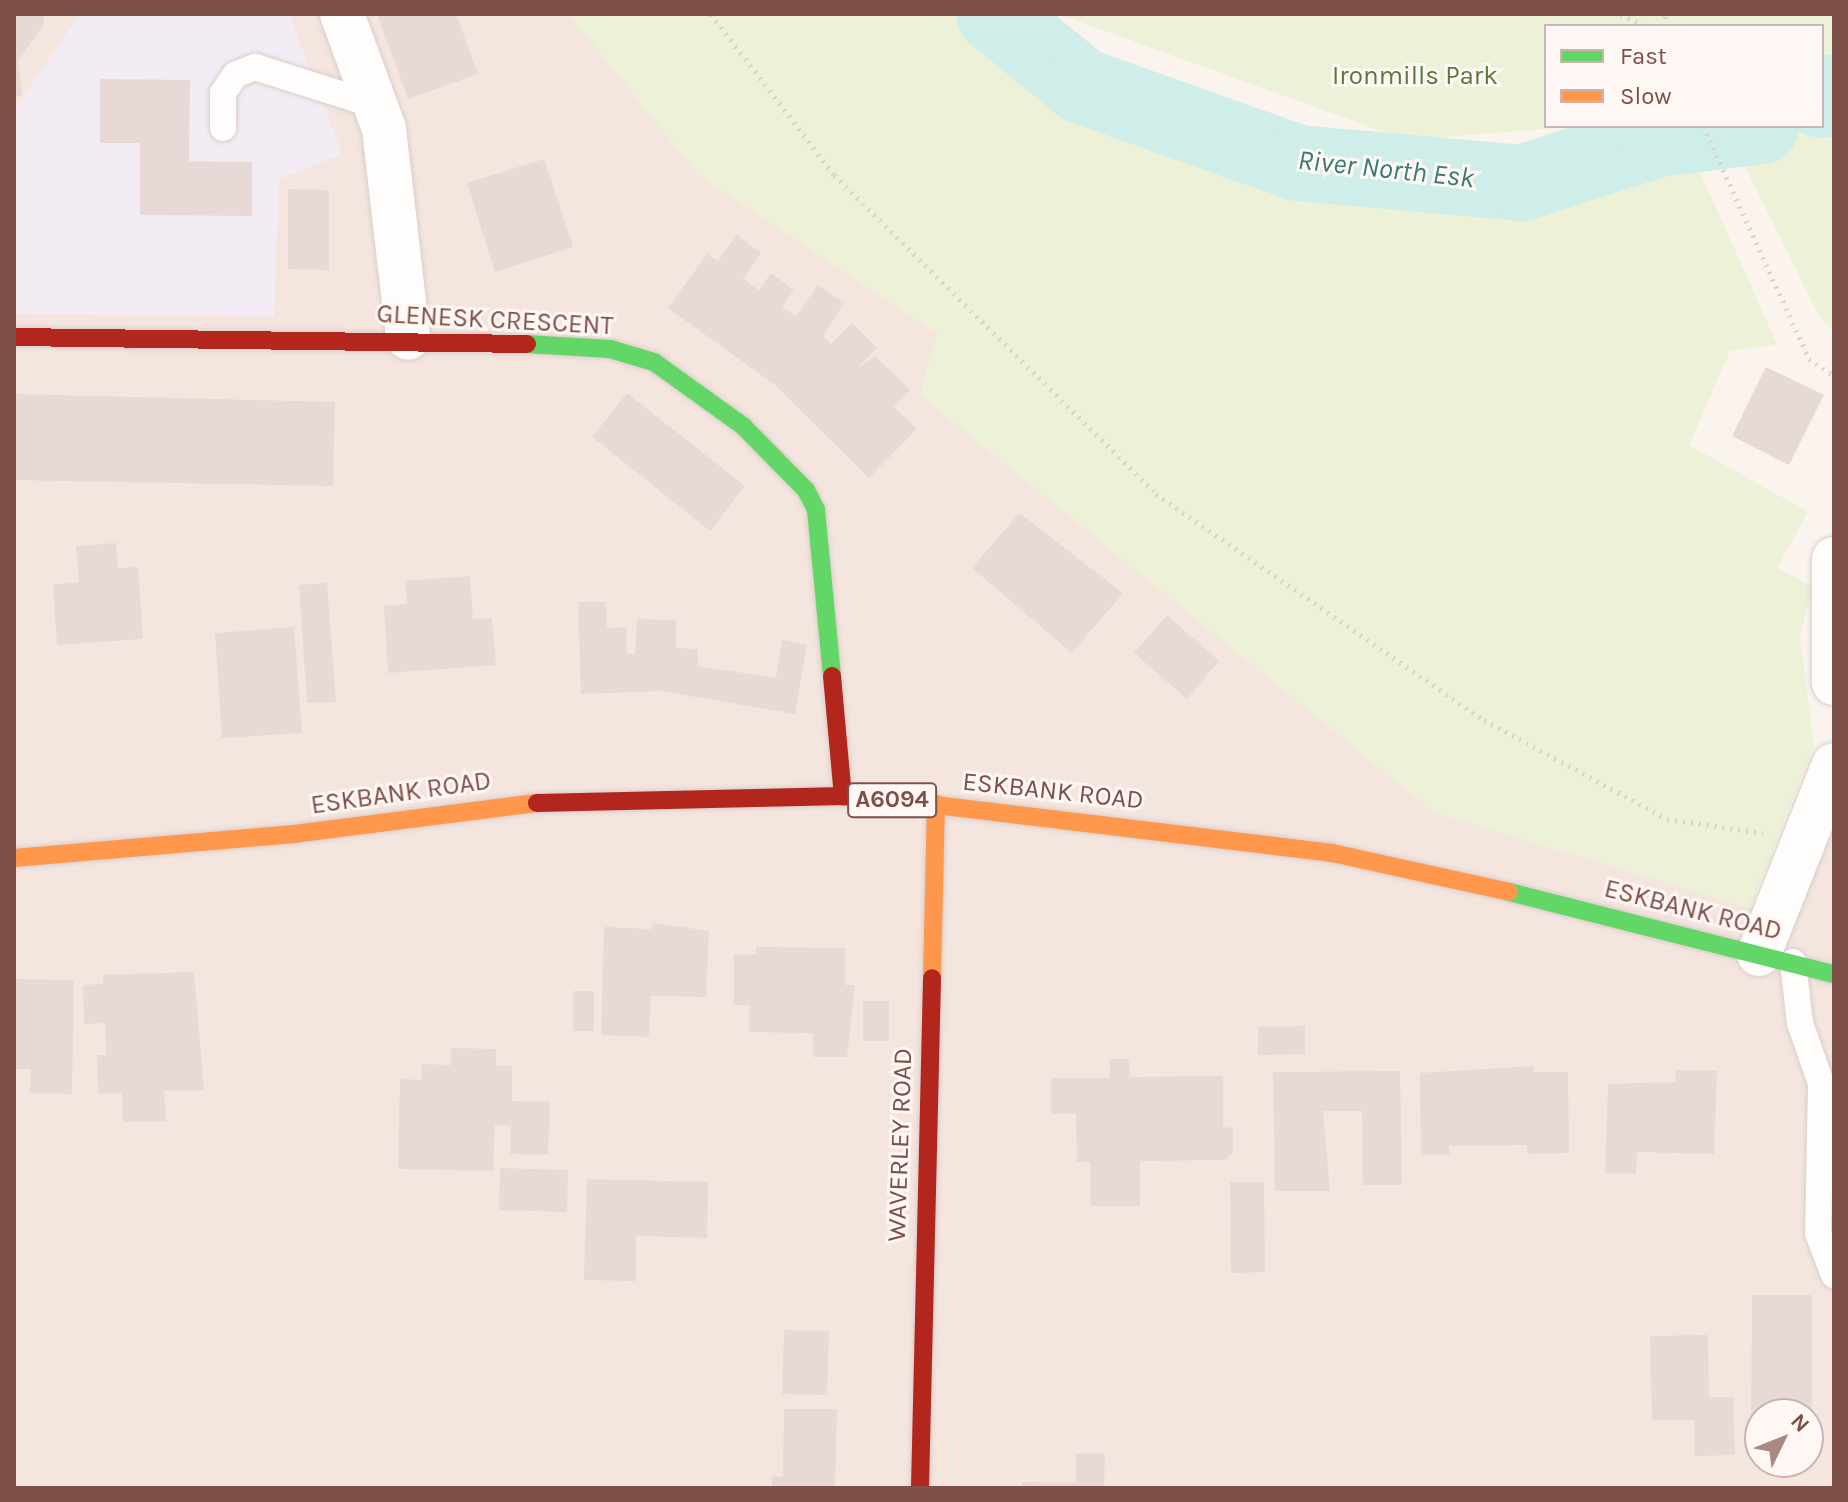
<!DOCTYPE html>
<style>
body{margin:0}
#map{position:relative;width:1848px;height:1502px;overflow:hidden;background:#faf3ee;font-family:Karla,sans-serif}
div>[style]{position:absolute}
[style*='--x']{left:calc(var(--x)*1px);top:calc(var(--y)*1px);width:calc(var(--w)*1px);rotate:calc(var(--a)*1deg)}
.residential>*{inset:0;background:#f4e5de}
.education>*{inset:0;background:#f4ecf5}
.green>*{inset:0;background:#ecf1d8}
.river>*{height:76px;margin:-38px;padding:0 38px;transform-origin:38px;border-radius:38px;background:#cfede9}
.building>*{inset:0;background:#e7d9d5}
.path>*{height:5px;margin-top:-2.5px;transform-origin:0;background:repeating-linear-gradient(90deg,#ddd1ce 0 2px,transparent 0 8px)}
.roads{filter:drop-shadow(0 0 2px #d9ceca) drop-shadow(0 0 2px #d9ceca)}
.lane>*{height:26px;margin:-13px;padding:0 13px;transform-origin:13px;border-radius:13px;background:#fefdfc}
.street>*{height:44px;margin:-22px;padding:0 22px;transform-origin:22px;border-radius:22px;background:#fefdfc}
.fast>*{height:18px;margin:-9px;padding:0 9px;transform-origin:9px;border-radius:9px;background:#63d668}
.slow>*{height:18px;margin:-9px;padding:0 9px;transform-origin:9px;border-radius:9px;background:#ff974d}
.jam>*{height:18px;margin:-9px;padding:0 9px;transform-origin:9px;border-radius:9px;background:#b3261e}
span{translate:-50% -50%;white-space:nowrap;text-align:center;line-height:1.15;-webkit-text-stroke:6px #fff7f3;paint-order:stroke}
.shield-label span{padding:2px 6px;background:#fff7f3;border:2px solid;border-radius:6px;-webkit-text-stroke-width:0}
.shield-label{font-size:24px;color:#7d5049;font-weight:700}
.park-label{font-size:26px;color:#5b773b}
.street-label{font-size:26px;color:#7d5049}
.water-label{font-size:28px;color:#387b77;font-style:italic}
.frame{position:absolute;inset:0;border:16px solid #7d5049;pointer-events:none}
.legend{position:absolute;left:1544px;top:24px;width:280px;height:104px;box-sizing:border-box;background:#fff7f3;border:2px solid #cbb4af;margin:0;padding:10px 14px;list-style:none;font-size:24px;color:#7d5049}
.legend li{display:flex;align-items:center;gap:16px;height:40px}
.legend b{width:40px;border:2px solid #cbb4af}
.north{position:absolute;left:1744px;top:1398px;width:80px;height:80px;box-sizing:border-box;background:#fff7f3;border:2px solid #cbb4af;border-radius:50%;rotate:47deg;font-size:22px;font-weight:700;line-height:32px;text-align:center;color:#7d5049}
.north::after{content:'';display:block;margin:auto;width:28px;height:36px;background:#a98983;clip-path:polygon(50% 0,100% 100%,50% 72%,0 100%)}
</style>
<div id="map">
<div class="residential">
<div style="clip-path:polygon(evenodd,14px 14px,570px 14px,707px 181px,938px 333px,921px 395px,1434px 812px,1750px 908px,1834px 817px,1834px 1488px,14px 1488px,14px 14px,1760px 1414px,1808px 1414px,1808px 1462px,1760px 1462px,1760px 1414px)"></div>
</div>
<div class="education">
<div style="clip-path:polygon(79px 14px,289px 14px,342px 154px,279px 179px,274px 317px,14px 314px,14px 111px)"></div>
</div>
<div class="green">
<div style="clip-path:polygon(569px 14px,959px 14px,1056px 98px,1178px 151px,1362px 202px,1542px 197px,1695px 161px,1777px 344px,1730px 351px,1689px 445px,1808px 512px,1777px 568px,1813px 587px,1800px 636px,1814px 744px,1750px 908px,1434px 812px,920px 395px,937px 333px,699px 176px)"></div>
<div style="clip-path:polygon(1058px 14px,1834px 14px,1834px 333px,1818px 314px,1725px 126px,1822px 126px,1822px 26px,1546px 26px,1546px 126px,1580px 126px,1406px 140px)"></div>
</div>
<div class="river">
<div style="--x:994;--y:14;--w:114;--a:39.3"></div>
<div style="--x:1082;--y:86;--w:229;--a:19.6"></div>
<div style="--x:1298;--y:163;--w:224;--a:5.1"></div>
<div style="--x:1521;--y:183;--w:144;--a:-17.8"></div>
<div style="--x:1658;--y:139;--w:104;--a:-7.2"></div>
<div style="--x:1822;--y:100;--w:14;--a:-34"></div>
</div>
<div class="building">
<div style="clip-path:polygon(14px 14px,43px 14px,44px 24px,18px 61px,22px 95px,14px 96px)"></div>
<div style="clip-path:polygon(377px 14px,456px 14px,478px 74px,408px 99px)"></div>
<div style="clip-path:polygon(100px 79px,190px 80px,189px 161px,252px 162px,252px 216px,140px 215px,140px 143px,100px 143px)"></div>
<div style="clip-path:polygon(544px 159px,573px 247px,495px 272px,467px 183px)"></div>
<div style="clip-path:polygon(288px 189px,329px 190px,329px 270px,288px 269px)"></div>
<div style="clip-path:polygon(737px 235px,761px 253px,743px 279px,759px 290px,771px 273px,794px 290px,782px 307px,796px 316px,818px 285px,844px 303px,823px 336px,831px 344px,852px 323px,877px 348px,856px 369px,875px 356px,910px 390px,894px 407px,917px 429px,869px 478px,775px 385px,668px 308px,707px 254px,718px 261px)"></div>
<div style="clip-path:polygon(1766px 367px,1824px 395px,1789px 465px,1732px 436px)"></div>
<div style="clip-path:polygon(627px 393px,745px 486px,710px 531px,592px 437px)"></div>
<div style="clip-path:polygon(14px 394px,335px 402px,333px 486px,14px 480px)"></div>
<div style="clip-path:polygon(1019px 513px,1123px 593px,1072px 653px,972px 568px)"></div>
<div style="clip-path:polygon(116px 543px,118px 568px,138px 567px,143px 639px,57px 645px,53px 584px,79px 583px,76px 546px)"></div>
<div style="clip-path:polygon(470px 576px,473px 619px,492px 618px,496px 665px,388px 673px,384px 606px,407px 604px,405px 581px)"></div>
<div style="clip-path:polygon(327px 583px,336px 702px,307px 703px,299px 585px)"></div>
<div style="clip-path:polygon(578px 602px,606px 602px,607px 628px,626px 627px,627px 654px,635px 654px,637px 619px,676px 620px,676px 648px,698px 649px,698px 666px,776px 678px,782px 640px,807px 645px,795px 714px,661px 691px,581px 694px)"></div>
<div style="clip-path:polygon(1167px 615px,1219px 661px,1187px 699px,1134px 653px)"></div>
<div style="clip-path:polygon(294px 627px,302px 733px,222px 738px,215px 633px)"></div>
<div style="clip-path:polygon(653px 923px,709px 931px,706px 997px,651px 996px,649px 1037px,601px 1035px,604px 927px,652px 929px)"></div>
<div style="clip-path:polygon(756px 947px,845px 948px,845px 985px,855px 985px,847px 1057px,813px 1057px,813px 1033px,749px 1032px,749px 1005px,734px 1005px,734px 954px,756px 955px)"></div>
<div style="clip-path:polygon(194px 972px,204px 1090px,164px 1091px,166px 1121px,123px 1122px,122px 1093px,98px 1094px,97px 1055px,106px 1055px,105px 1023px,84px 1024px,83px 985px,103px 984px,103px 975px)"></div>
<div style="clip-path:polygon(14px 979px,74px 980px,72px 1094px,30px 1093px,31px 1069px,14px 1069px)"></div>
<div style="clip-path:polygon(573px 991px,594px 991px,594px 1031px,573px 1031px)"></div>
<div style="clip-path:polygon(863px 1001px,889px 1001px,889px 1041px,863px 1041px)"></div>
<div style="clip-path:polygon(1305px 1026px,1305px 1054px,1258px 1055px,1258px 1027px)"></div>
<div style="clip-path:polygon(451px 1048px,496px 1049px,496px 1066px,512px 1066px,512px 1101px,550px 1102px,548px 1155px,510px 1154px,511px 1126px,495px 1125px,493px 1171px,398px 1169px,400px 1079px,421px 1080px,422px 1064px,451px 1065px)"></div>
<div style="clip-path:polygon(1110px 1059px,1129px 1059px,1130px 1077px,1223px 1076px,1223px 1128px,1233px 1127px,1233px 1154px,1224px 1160px,1140px 1161px,1140px 1206px,1091px 1206px,1090px 1162px,1077px 1162px,1076px 1113px,1051px 1114px,1051px 1078px,1110px 1078px)"></div>
<div style="clip-path:polygon(1534px 1066px,1534px 1072px,1568px 1072px,1569px 1153px,1527px 1154px,1527px 1145px,1449px 1146px,1450px 1154px,1421px 1155px,1420px 1073px)"></div>
<div style="clip-path:polygon(1676px 1070px,1717px 1071px,1714px 1154px,1637px 1152px,1636px 1174px,1605px 1173px,1608px 1084px,1675px 1082px)"></div>
<div style="clip-path:polygon(1400px 1071px,1402px 1185px,1363px 1185px,1362px 1111px,1323px 1111px,1330px 1191px,1275px 1191px,1273px 1072px)"></div>
<div style="clip-path:polygon(500px 1168px,568px 1170px,567px 1212px,499px 1210px)"></div>
<div style="clip-path:polygon(587px 1179px,708px 1182px,707px 1238px,636px 1236px,636px 1281px,584px 1280px)"></div>
<div style="clip-path:polygon(1230px 1182px,1264px 1182px,1265px 1272px,1231px 1273px)"></div>
<div style="clip-path:polygon(1752px 1295px,1812px 1295px,1812px 1440px,1808px 1414px,1760px 1414px,1760px 1440px,1751px 1440px)"></div>
<div style="clip-path:polygon(784px 1330px,829px 1331px,827px 1395px,782px 1394px)"></div>
<div style="clip-path:polygon(1708px 1335px,1709px 1397px,1733px 1397px,1735px 1455px,1695px 1456px,1694px 1420px,1652px 1420px,1650px 1336px)"></div>
<div style="clip-path:polygon(784px 1409px,837px 1409px,835px 1488px,772px 1488px,772px 1476px,783px 1477px)"></div>
<div style="clip-path:polygon(1076px 1453px,1105px 1454px,1104px 1488px,1022px 1488px,1022px 1482px,1076px 1483px)"></div>
</div>
<div class="path">
<div style="--x:711;--y:14;--w:203;--a:52.6"></div>
<div style="--x:834;--y:175;--w:453;--a:44.7"></div>
<div style="--x:1156;--y:494;--w:398;--a:34.6"></div>
<div style="--x:1484;--y:720;--w:208;--a:28.4"></div>
<div style="--x:1667;--y:819;--w:97;--a:8.3"></div>
<div style="--x:1621;--y:14;--w:27;--a:27"></div>
<div style="--x:1663;--y:26;--w:12;--a:-76"></div>
<div style="--x:1703;--y:126;--w:256;--a:65.5"></div>
<div style="--x:1809;--y:359;--w:30;--a:34"></div>
</div>
<div class="roads">
<div class="lane">
<div style="--x:223;--y:128;--w:35;--a:-90"></div>
<div style="--x:223;--y:93;--w:22;--a:-56"></div>
<div style="--x:235;--y:75;--w:22;--a:-22"></div>
<div style="--x:255;--y:67;--w:126;--a:17.6"></div>
<div style="--x:1793;--y:962;--w:61;--a:83.5"></div>
<div style="--x:1800;--y:1023;--w:64;--a:70.7"></div>
<div style="--x:1821;--y:1083;--w:150;--a:91.1"></div>
<div style="--x:1818;--y:1233;--w:45;--a:69.1"></div>
</div>
<div class="street">
<div style="--x:342;--y:14;--w:122;--a:69.9"></div>
<div style="--x:384;--y:129;--w:210;--a:83.4"></div>
<div style="--x:1834;--y:559;--w:124;--a:90"></div>
<div style="--x:1759;--y:954;--w:203;--a:-68.4"></div>
</div>
<div class="fast">
<div style="--x:527;--y:344;--w:83;--a:3.4"></div>
<div style="--x:610;--y:349;--w:46;--a:16.5"></div>
<div style="--x:654;--y:362;--w:110;--a:35.7"></div>
<div style="--x:743;--y:426;--w:90;--a:45.5"></div>
<div style="--x:806;--y:490;--w:22;--a:63"></div>
<div style="--x:816;--y:510;--w:167;--a:84.5"></div>
<div style="--x:1509;--y:892;--w:335;--a:14.2"></div>
</div>
<div class="slow">
<div style="--x:919;--y:803;--w:416;--a:6.9"></div>
<div style="--x:1332;--y:853;--w:181;--a:12.4"></div>
<div style="--x:14;--y:858;--w:281;--a:-4.9"></div>
<div style="--x:294;--y:834;--w:245;--a:-7.3"></div>
<div style="--x:932;--y:978;--w:174;--a:-88.7"></div>
</div>
<div class="jam">
<div style="--x:14;--y:337;--w:513;--a:0.78"></div>
<div style="--x:832;--y:676;--w:121;--a:84.8"></div>
<div style="--x:537;--y:803;--w:306;--a:-1.3"></div>
<div style="--x:843;--y:796;--w:76;--a:5.3"></div>
<div style="--x:920;--y:1488;--w:510;--a:-88.65"></div>
</div>
</div>
<div class="shield-label">
<span style="left:892px;top:800px">A6094</span>
</div>
<div class="park-label">
<span style="left:1415px;top:76px">Ironmills Park</span>
</div>
<div class="street-label">
<span style="left:495px;top:320px;rotate:3deg">GLENESK CRESCENT</span>
<span style="left:1053px;top:791px;rotate:6deg">ESKBANK ROAD</span>
<span style="left:401px;top:793px;rotate:-8deg">ESKBANK ROAD</span>
<span style="left:1693px;top:910px;rotate:14deg">ESKBANK ROAD</span>
<span style="left:900px;top:1145px;rotate:-88deg">WAVERLEY ROAD</span>
</div>
<div class="water-label">
<span style="left:1386px;top:169px;rotate:6deg">River North Esk</span>
</div>
<div class="frame"></div>
<ul class="legend">
<li><b style="height:10px;background:#63d668"></b>Fast</li>
<li><b style="height:10px;background:#ff974d"></b>Slow</li>
</ul>
<div class="north">N</div>
</div>
